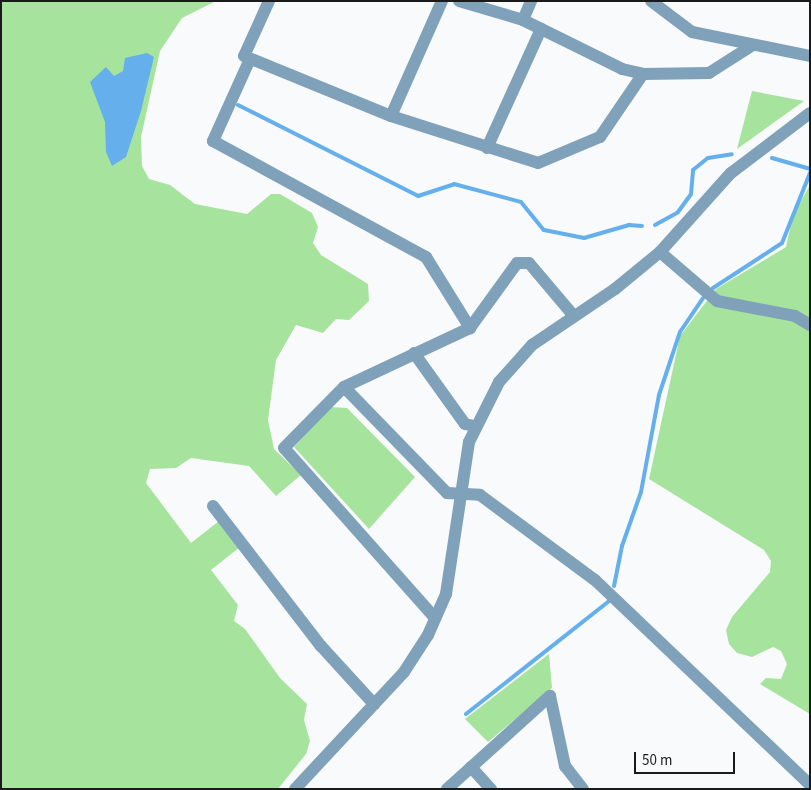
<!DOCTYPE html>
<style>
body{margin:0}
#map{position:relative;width:811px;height:790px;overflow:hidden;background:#f8fafc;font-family:"Source Sans 3",sans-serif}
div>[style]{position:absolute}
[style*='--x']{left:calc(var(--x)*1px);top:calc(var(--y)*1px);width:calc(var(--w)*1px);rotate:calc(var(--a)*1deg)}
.green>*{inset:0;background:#a6e49d}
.water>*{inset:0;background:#65afec}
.stream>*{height:4px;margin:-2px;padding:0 2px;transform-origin:2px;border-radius:2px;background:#65afec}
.minor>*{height:12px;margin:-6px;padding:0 6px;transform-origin:6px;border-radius:6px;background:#7fa1ba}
.tertiary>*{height:12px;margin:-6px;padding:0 6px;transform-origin:6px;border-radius:6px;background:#7fa1ba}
span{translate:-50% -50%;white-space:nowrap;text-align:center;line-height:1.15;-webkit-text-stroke:4px #f8fafc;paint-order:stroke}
.frame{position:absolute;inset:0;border:2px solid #1a1a1b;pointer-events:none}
.scale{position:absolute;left:634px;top:752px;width:101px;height:22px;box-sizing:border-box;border:2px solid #1a1a1b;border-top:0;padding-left:6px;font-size:15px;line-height:18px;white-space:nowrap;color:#1a1a1b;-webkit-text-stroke:4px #f8fafc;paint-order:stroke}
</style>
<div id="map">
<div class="green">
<div style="clip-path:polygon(1px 1px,216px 1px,182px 18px,160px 51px,141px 137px,142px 166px,149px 179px,170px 185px,195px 204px,247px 214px,271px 194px,280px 194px,312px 213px,318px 227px,313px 243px,321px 255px,368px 284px,369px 301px,349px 320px,336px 319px,323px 333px,296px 325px,276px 360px,268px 420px,274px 449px,301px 475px,276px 496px,249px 466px,191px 458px,176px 468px,150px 469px,146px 483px,191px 543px,219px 521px,240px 547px,211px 570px,238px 605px,234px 621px,245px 629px,280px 678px,307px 704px,304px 720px,310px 741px,306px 754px,278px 789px,1px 789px)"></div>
<div style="clip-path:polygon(752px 91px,804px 101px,737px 149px)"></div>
<div style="clip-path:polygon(810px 185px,810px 714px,760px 684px,766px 678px,781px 679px,787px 664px,781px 651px,773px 647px,752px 657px,737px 653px,729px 644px,726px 630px,732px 617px,770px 572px,771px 561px,764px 550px,649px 479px,680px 336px,716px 289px,786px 247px,793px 215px)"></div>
<div style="clip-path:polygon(331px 407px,347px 408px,415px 477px,369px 529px,294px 447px)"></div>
<div style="clip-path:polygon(549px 654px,552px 688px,488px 742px,465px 719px)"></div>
</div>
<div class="water">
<div style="clip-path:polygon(147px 53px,154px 57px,141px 111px,126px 157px,112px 166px,106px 152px,105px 122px,90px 82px,106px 67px,114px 76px,123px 71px,125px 58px)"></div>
</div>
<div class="stream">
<div style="--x:238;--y:105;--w:202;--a:26.8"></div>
<div style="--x:418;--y:196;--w:38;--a:-18"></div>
<div style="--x:454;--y:184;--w:69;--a:15"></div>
<div style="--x:521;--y:202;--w:36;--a:51"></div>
<div style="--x:544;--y:230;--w:41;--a:11.3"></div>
<div style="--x:584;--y:238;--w:47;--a:-16.1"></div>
<div style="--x:629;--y:225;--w:13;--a:4"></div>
<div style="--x:772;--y:158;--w:40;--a:16"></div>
<div style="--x:655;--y:225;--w:26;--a:-29"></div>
<div style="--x:678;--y:212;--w:22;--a:-54"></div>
<div style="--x:691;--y:194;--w:24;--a:-85"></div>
<div style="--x:693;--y:170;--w:19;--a:-39"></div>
<div style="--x:708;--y:158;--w:24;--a:-9"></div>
<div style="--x:713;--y:288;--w:82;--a:-33.1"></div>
<div style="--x:782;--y:243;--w:75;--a:-68.2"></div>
<div style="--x:614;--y:586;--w:41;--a:-78.7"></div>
<div style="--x:622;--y:546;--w:57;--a:-70.6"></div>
<div style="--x:641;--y:492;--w:99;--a:-79.5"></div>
<div style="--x:659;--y:395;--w:66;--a:-71.6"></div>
<div style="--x:680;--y:332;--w:41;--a:-55.9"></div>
<div style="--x:466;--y:714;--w:182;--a:-38.3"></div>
</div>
<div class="minor">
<div style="--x:269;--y:1;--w:60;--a:114.4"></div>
<div style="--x:244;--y:56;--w:159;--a:22.2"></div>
<div style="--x:391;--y:116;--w:154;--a:17.7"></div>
<div style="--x:538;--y:163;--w:67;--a:-22.8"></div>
<div style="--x:600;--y:137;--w:76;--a:-55.7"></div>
<div style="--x:459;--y:1;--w:67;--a:16.5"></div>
<div style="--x:523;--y:20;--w:110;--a:26.3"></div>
<div style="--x:622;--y:69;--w:22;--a:13"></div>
<div style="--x:643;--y:74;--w:66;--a:-0.9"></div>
<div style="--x:709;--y:73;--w:52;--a:-32.5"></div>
<div style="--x:651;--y:1;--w:51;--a:37.1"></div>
<div style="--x:692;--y:32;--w:120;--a:11.5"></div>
<div style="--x:523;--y:20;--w:21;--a:-67"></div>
<div style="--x:250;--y:59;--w:90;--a:114.3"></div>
<div style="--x:213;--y:141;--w:243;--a:28.6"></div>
<div style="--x:426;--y:257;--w:84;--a:58.2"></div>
<div style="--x:470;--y:328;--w:80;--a:-54.1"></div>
<div style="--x:517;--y:263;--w:12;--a:0"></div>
<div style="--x:529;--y:263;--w:68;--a:49.8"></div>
<div style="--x:391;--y:116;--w:126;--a:-66.1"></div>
<div style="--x:487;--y:148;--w:131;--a:-65.6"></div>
<div style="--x:660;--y:252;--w:75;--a:40.7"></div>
<div style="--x:717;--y:301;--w:79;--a:10.9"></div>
<div style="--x:795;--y:316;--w:17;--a:31"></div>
<div style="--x:414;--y:353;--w:87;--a:54.3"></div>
<div style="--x:465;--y:424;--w:9;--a:13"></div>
<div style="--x:344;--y:387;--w:139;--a:-25.1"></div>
<div style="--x:213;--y:506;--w:177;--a:52.4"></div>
<div style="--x:321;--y:646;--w:79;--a:47.6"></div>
<div style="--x:435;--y:618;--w:227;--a:-131.6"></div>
<div style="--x:284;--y:448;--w:86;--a:-45.5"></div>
<div style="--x:344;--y:387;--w:148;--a:45.8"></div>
<div style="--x:447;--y:493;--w:33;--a:3"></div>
<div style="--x:480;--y:495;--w:143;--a:36.5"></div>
<div style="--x:595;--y:580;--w:297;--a:43.6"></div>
<div style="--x:471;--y:767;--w:30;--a:48"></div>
<div style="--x:447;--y:789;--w:139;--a:-42.1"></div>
<div style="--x:550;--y:696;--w:72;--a:77.9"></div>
<div style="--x:565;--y:766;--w:29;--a:52"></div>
</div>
<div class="tertiary">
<div style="--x:295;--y:789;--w:160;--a:-47"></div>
<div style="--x:404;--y:672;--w:44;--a:-57"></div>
<div style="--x:428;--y:635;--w:45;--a:-66.3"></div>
<div style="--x:446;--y:594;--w:154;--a:-81.4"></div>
<div style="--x:469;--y:442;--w:67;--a:-63.4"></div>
<div style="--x:499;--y:382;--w:50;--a:-48.3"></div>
<div style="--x:532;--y:345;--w:100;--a:-34"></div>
<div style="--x:615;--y:289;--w:58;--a:-39.4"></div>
<div style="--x:660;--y:252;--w:106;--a:-48.1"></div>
<div style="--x:731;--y:173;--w:99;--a:-37.2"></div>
</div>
<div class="frame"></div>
<div class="scale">50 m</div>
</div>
